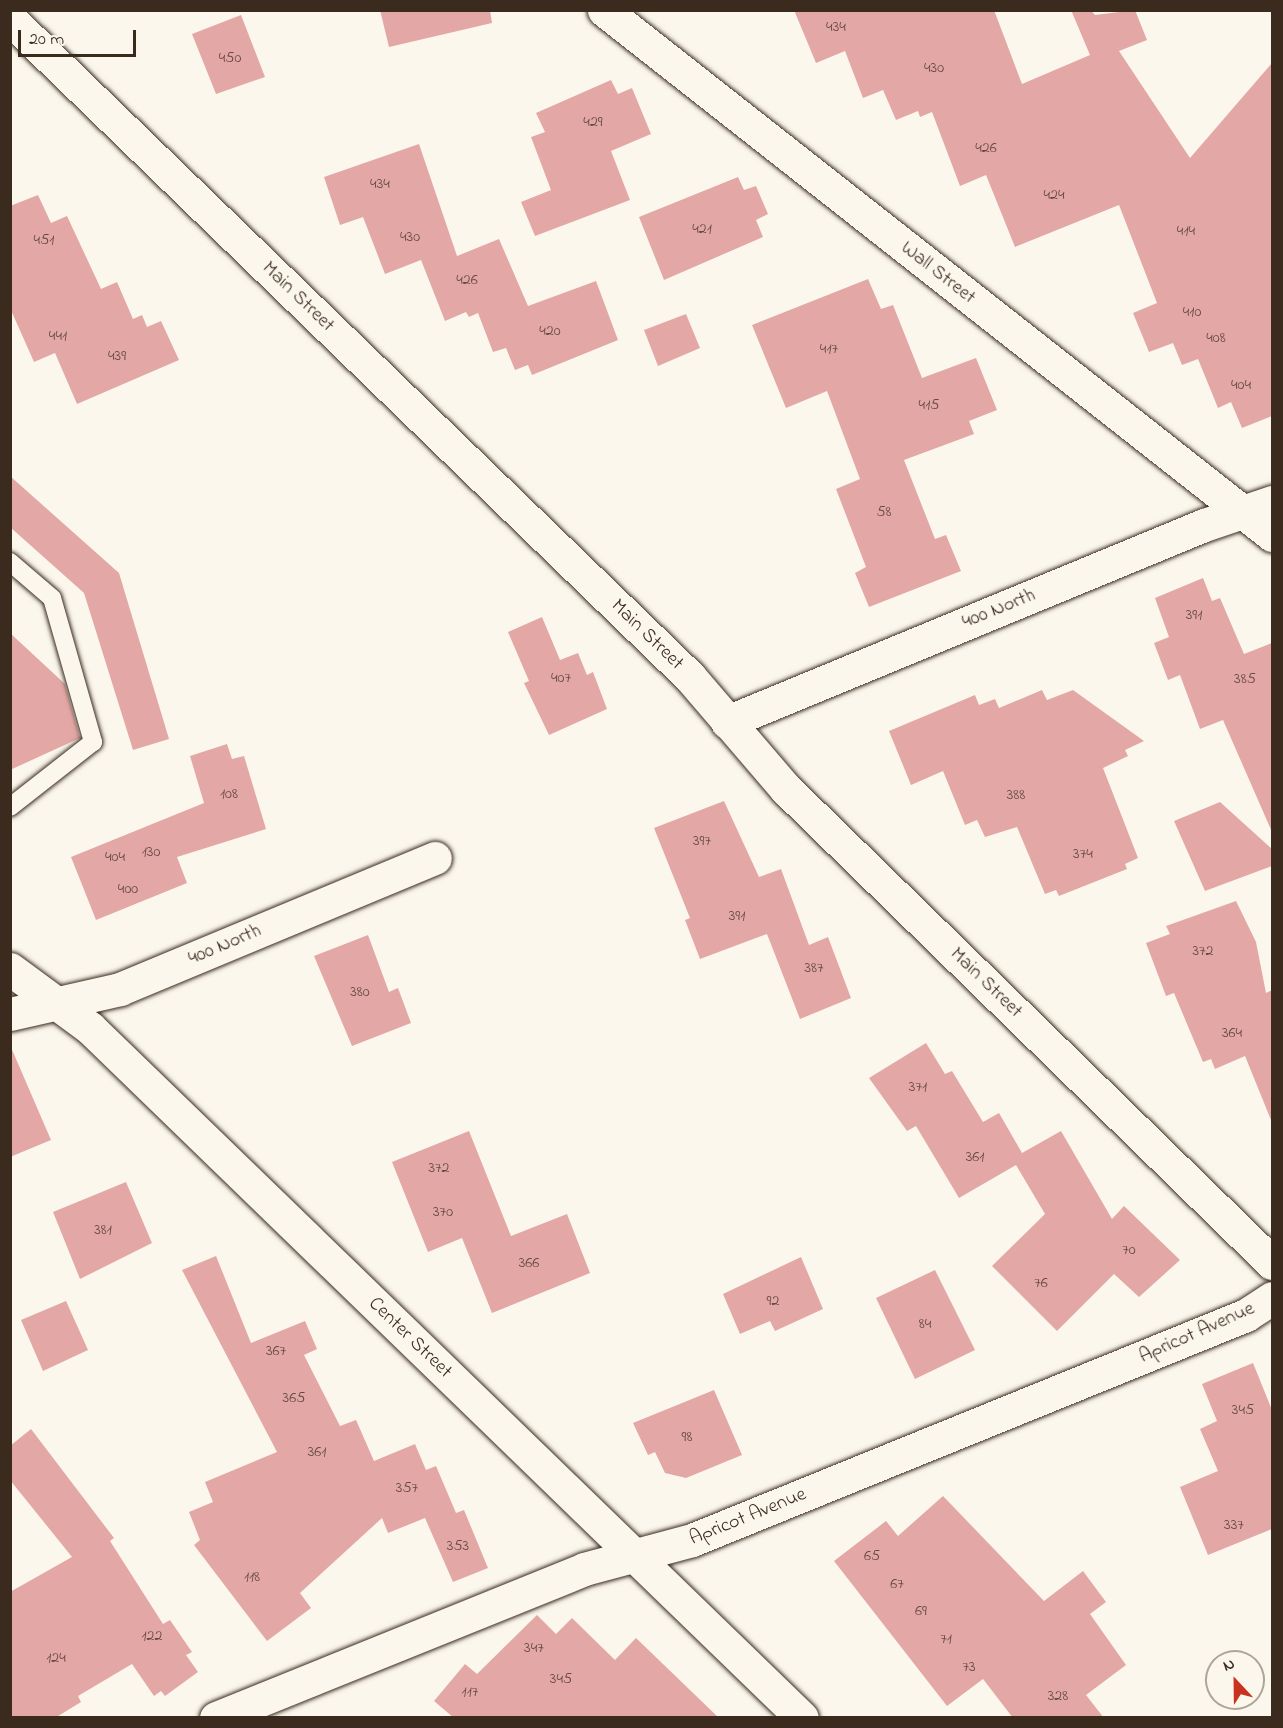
<!DOCTYPE html>
<style>
body{margin:0}
#map{position:relative;width:1283px;height:1728px;overflow:hidden;background:#fbf7ec;font-family:"Indie Flower",sans-serif}
div>[style]{position:absolute}
[style*='--x']{left:calc(var(--x)*1px);top:calc(var(--y)*1px);width:calc(var(--w)*1px);rotate:calc(var(--a)*1deg)}
.building>*{inset:0;background:#e3a8a6}
.roads{filter:drop-shadow(0 0 2px #3b2a1e) drop-shadow(0 0 2px #3b2a1e)}
.service>*{height:18px;margin:-9px;padding:0 9px;transform-origin:9px;border-radius:9px;background:#fbf7ec}
.minor>*{height:33px;margin:-16.5px;padding:0 16.5px;transform-origin:16.5px;border-radius:16.5px;background:#fbf7ec}
span{translate:-50% -50%;white-space:nowrap;text-align:center;line-height:1.15;-webkit-text-stroke:6px #fbf7ec;paint-order:stroke}
.number-label{font-size:16px;color:#654a40}
.number-label span{-webkit-text-stroke-width:0}
.street-label{font-size:20px;color:#3b2a1e}
.frame{position:absolute;inset:0;border:12px solid #3b2a1e;pointer-events:none}
.north{position:absolute;left:1205px;top:1650px;width:60px;height:60px;box-sizing:border-box;background:#fbf7ec;border:2px solid #aea59a;border-radius:50%;rotate:338deg;font-size:16px;font-weight:700;line-height:24px;text-align:center;color:#3b2a1e}
.north::after{content:'';display:block;margin:auto;width:21px;height:27px;background:#c8321e;clip-path:polygon(50% 0,100% 100%,50% 72%,0 100%)}
.scale{position:absolute;left:18px;top:30px;width:118px;height:27px;box-sizing:border-box;border:3px solid #3b2a1e;border-top:0;padding-left:8px;font-size:18px;line-height:21px;white-space:nowrap;color:#3b2a1e;-webkit-text-stroke:4px #fbf7ec;paint-order:stroke}
</style>
<div id="map">
<div class="building">
<div style="clip-path:polygon(380px 10px,490px 10px,492px 23px,389px 47px)"></div>
<div style="clip-path:polygon(794px 10px,994px 10px,1022px 84px,1090px 55px,1071px 10px,1091px 10px,1095px 15px,1135px 10px,1147px 40px,1119px 51px,1190px 158px,1272px 63px,1272px 416px,1242px 428px,1231px 402px,1218px 408px,1198px 359px,1182px 365px,1173px 343px,1149px 352px,1133px 313px,1157px 303px,1119px 205px,1015px 247px,986px 175px,960px 186px,932px 112px,920px 117px,918px 111px,896px 120px,883px 90px,863px 98px,845px 51px,816px 63px)"></div>
<div style="clip-path:polygon(241px 15px,265px 77px,216px 94px,192px 34px)"></div>
<div style="clip-path:polygon(611px 80px,618px 94px,632px 88px,651px 134px,611px 151px,630px 200px,535px 236px,521px 202px,551px 190px,531px 137px,545px 132px,536px 113px)"></div>
<div style="clip-path:polygon(419px 144px,457px 256px,499px 239px,528px 306px,596px 281px,618px 340px,532px 375px,528px 365px,515px 370px,506px 348px,493px 352px,478px 313px,469px 317px,466px 312px,445px 321px,421px 260px,385px 274px,363px 217px,340px 225px,324px 177px)"></div>
<div style="clip-path:polygon(738px 177px,744px 190px,756px 186px,768px 214px,756px 220px,763px 237px,664px 280px,639px 217px)"></div>
<div style="clip-path:polygon(38px 195px,51px 223px,67px 216px,101px 289px,117px 282px,133px 319px,142px 315px,147px 327px,161px 321px,179px 360px,77px 404px,55px 353px,34px 362px,10px 308px,10px 206px)"></div>
<div style="clip-path:polygon(868px 279px,881px 309px,893px 305px,922px 378px,976px 358px,997px 410px,969px 421px,974px 434px,904px 460px,935px 539px,946px 535px,961px 571px,869px 607px,855px 573px,866px 567px,836px 489px,860px 479px,827px 391px,786px 408px,752px 325px)"></div>
<div style="clip-path:polygon(686px 314px,700px 348px,658px 366px,644px 330px)"></div>
<div style="clip-path:polygon(10px 476px,119px 573px,169px 739px,133px 750px,84px 593px,10px 527px)"></div>
<div style="clip-path:polygon(1203px 578px,1212px 601px,1220px 598px,1244px 654px,1272px 643px,1272px 832px,1223px 720px,1200px 729px,1180px 675px,1168px 680px,1154px 643px,1169px 637px,1155px 598px)"></div>
<div style="clip-path:polygon(542px 617px,560px 660px,578px 653px,587px 675px,593px 672px,607px 709px,549px 735px,524px 683px,529px 681px,508px 632px)"></div>
<div style="clip-path:polygon(10px 633px,65px 684px,80px 738px,10px 770px)"></div>
<div style="clip-path:polygon(1042px 690px,1047px 700px,1073px 690px,1144px 741px,1125px 750px,1128px 756px,1103px 768px,1138px 858px,1125px 864px,1127px 869px,1059px 896px,1056px 890px,1045px 894px,1017px 827px,985px 837px,977px 820px,965px 825px,943px 771px,911px 785px,889px 731px,975px 695px,979px 705px,995px 699px,999px 708px)"></div>
<div style="clip-path:polygon(227px 744px,232px 759px,244px 756px,266px 829px,177px 857px,187px 883px,96px 920px,71px 857px,204px 803px,190px 756px)"></div>
<div style="clip-path:polygon(724px 801px,759px 877px,781px 869px,809px 945px,828px 937px,851px 998px,800px 1019px,767px 934px,700px 959px,685px 920px,690px 918px,654px 828px)"></div>
<div style="clip-path:polygon(1220px 802px,1272px 849px,1272px 866px,1205px 891px,1174px 821px)"></div>
<div style="clip-path:polygon(1236px 901px,1256px 942px,1266px 993px,1272px 990px,1271px 1120px,1245px 1056px,1215px 1069px,1211px 1059px,1203px 1062px,1174px 993px,1166px 996px,1146px 943px,1170px 934px,1166px 926px)"></div>
<div style="clip-path:polygon(368px 935px,389px 992px,398px 988px,411px 1023px,352px 1046px,314px 956px)"></div>
<div style="clip-path:polygon(926px 1043px,945px 1074px,952px 1071px,983px 1122px,999px 1113px,1022px 1153px,1061px 1131px,1112px 1219px,1124px 1206px,1180px 1260px,1139px 1297px,1114px 1274px,1057px 1331px,992px 1266px,1045px 1214px,1016px 1165px,959px 1198px,916px 1126px,907px 1131px,869px 1078px)"></div>
<div style="clip-path:polygon(10px 1045px,51px 1140px,10px 1157px)"></div>
<div style="clip-path:polygon(469px 1131px,511px 1236px,567px 1214px,590px 1273px,492px 1313px,462px 1238px,428px 1252px,392px 1162px)"></div>
<div style="clip-path:polygon(126px 1182px,152px 1243px,80px 1279px,53px 1212px)"></div>
<div style="clip-path:polygon(216px 1256px,251px 1343px,305px 1321px,317px 1349px,304px 1355px,340px 1426px,356px 1420px,374px 1461px,415px 1444px,426px 1470px,436px 1466px,456px 1513px,464px 1510px,488px 1568px,453px 1582px,425px 1518px,388px 1533px,382px 1518px,300px 1593px,311px 1608px,267px 1641px,194px 1545px,200px 1540px,189px 1512px,213px 1502px,205px 1482px,277px 1452px,182px 1270px)"></div>
<div style="clip-path:polygon(801px 1257px,823px 1309px,775px 1331px,770px 1321px,740px 1334px,723px 1294px)"></div>
<div style="clip-path:polygon(935px 1270px,975px 1350px,915px 1379px,876px 1298px)"></div>
<div style="clip-path:polygon(66px 1301px,88px 1350px,43px 1371px,21px 1320px)"></div>
<div style="clip-path:polygon(1253px 1363px,1272px 1410px,1272px 1529px,1208px 1555px,1180px 1487px,1218px 1471px,1200px 1429px,1217px 1421px,1202px 1384px)"></div>
<div style="clip-path:polygon(714px 1390px,742px 1455px,686px 1478px,665px 1473px,655px 1452px,648px 1455px,633px 1423px)"></div>
<div style="clip-path:polygon(31px 1429px,114px 1538px,110px 1541px,163px 1624px,170px 1620px,192px 1652px,186px 1655px,198px 1672px,165px 1696px,161px 1691px,154px 1696px,132px 1664px,78px 1696px,81px 1702px,55px 1718px,10px 1718px,10px 1592px,72px 1557px,10px 1480px,10px 1446px)"></div>
<div style="clip-path:polygon(943px 1496px,1044px 1601px,1083px 1571px,1106px 1602px,1090px 1614px,1126px 1665px,1086px 1695px,1104px 1718px,1013px 1718px,983px 1679px,947px 1706px,834px 1561px,886px 1521px,898px 1536px)"></div>
<div style="clip-path:polygon(537px 1615px,556px 1634px,572px 1618px,615px 1660px,636px 1638px,719px 1718px,454px 1718px,434px 1701px,465px 1664px,477px 1674px)"></div>
</div>
<div class="roads">
<div class="service">
<div style="--x:10;--y:562;--w:55;--a:40.6"></div>
<div style="--x:52;--y:598;--w:150;--a:74.1"></div>
<div style="--x:93;--y:742;--w:105;--a:141.9"></div>
</div>
<div class="minor">
<div style="--x:604;--y:10;--w:850;--a:38.16"></div>
<div style="--x:10;--y:19;--w:946;--a:44.06"></div>
<div style="--x:690;--y:677;--w:148;--a:49.4"></div>
<div style="--x:786;--y:789;--w:679;--a:44.28"></div>
<div style="--x:727;--y:722;--w:516;--a:-22.44"></div>
<div style="--x:1204;--y:525;--w:72;--a:-18.7"></div>
<div style="--x:10;--y:969;--w:99;--a:36.4"></div>
<div style="--x:90;--y:1028;--w:991;--a:44.1"></div>
<div style="--x:10;--y:1014;--w:113;--a:-12.8"></div>
<div style="--x:120;--y:989;--w:341;--a:-22.6"></div>
<div style="--x:216;--y:1718;--w:397;--a:-22"></div>
<div style="--x:584;--y:1569;--w:112;--a:-15"></div>
<div style="--x:692;--y:1540;--w:598;--a:-22.1"></div>
<div style="--x:1246;--y:1315;--w:31;--a:-33"></div>
</div>
</div>
<div class="number-label">
<span style="left:836px;top:27px">434</span>
<span style="left:230px;top:58px">450</span>
<span style="left:934px;top:68px">430</span>
<span style="left:593px;top:122px">429</span>
<span style="left:986px;top:148px">426</span>
<span style="left:380px;top:184px">434</span>
<span style="left:1054px;top:195px">424</span>
<span style="left:702px;top:229px">421</span>
<span style="left:1186px;top:231px">414</span>
<span style="left:410px;top:237px">430</span>
<span style="left:44px;top:240px">451</span>
<span style="left:467px;top:280px">426</span>
<span style="left:1192px;top:312px">410</span>
<span style="left:550px;top:331px">420</span>
<span style="left:58px;top:336px">441</span>
<span style="left:1216px;top:338px">408</span>
<span style="left:829px;top:349px">417</span>
<span style="left:117px;top:356px">439</span>
<span style="left:1241px;top:385px">404</span>
<span style="left:929px;top:405px">415</span>
<span style="left:884px;top:512px">58</span>
<span style="left:1194px;top:615px">391</span>
<span style="left:561px;top:678px">407</span>
<span style="left:1245px;top:679px">385</span>
<span style="left:229px;top:794px">108</span>
<span style="left:1016px;top:795px">388</span>
<span style="left:702px;top:841px">397</span>
<span style="left:151px;top:852px">130</span>
<span style="left:1083px;top:854px">374</span>
<span style="left:115px;top:857px">404</span>
<span style="left:128px;top:889px">400</span>
<span style="left:737px;top:916px">391</span>
<span style="left:1203px;top:951px">372</span>
<span style="left:814px;top:968px">387</span>
<span style="left:360px;top:992px">380</span>
<span style="left:1232px;top:1033px">364</span>
<span style="left:918px;top:1087px">371</span>
<span style="left:975px;top:1157px">361</span>
<span style="left:439px;top:1168px">372</span>
<span style="left:443px;top:1212px">370</span>
<span style="left:103px;top:1230px">381</span>
<span style="left:1129px;top:1250px">70</span>
<span style="left:529px;top:1263px">366</span>
<span style="left:1041px;top:1283px">76</span>
<span style="left:773px;top:1301px">92</span>
<span style="left:925px;top:1324px">84</span>
<span style="left:276px;top:1351px">367</span>
<span style="left:294px;top:1398px">365</span>
<span style="left:1243px;top:1410px">345</span>
<span style="left:687px;top:1437px">98</span>
<span style="left:317px;top:1452px">361</span>
<span style="left:407px;top:1488px">357</span>
<span style="left:1234px;top:1525px">337</span>
<span style="left:458px;top:1546px">353</span>
<span style="left:872px;top:1556px">65</span>
<span style="left:252px;top:1577px">118</span>
<span style="left:897px;top:1584px">67</span>
<span style="left:921px;top:1611px">69</span>
<span style="left:152px;top:1636px">122</span>
<span style="left:946px;top:1639px">71</span>
<span style="left:534px;top:1648px">347</span>
<span style="left:56px;top:1658px">124</span>
<span style="left:969px;top:1667px">73</span>
<span style="left:561px;top:1679px">345</span>
<span style="left:470px;top:1692px">117</span>
<span style="left:1058px;top:1696px">328</span>
</div>
<div class="street-label">
<span style="left:938px;top:273px;rotate:38deg">Wall Street</span>
<span style="left:298px;top:297px;rotate:44deg">Main Street</span>
<span style="left:999px;top:609px;rotate:-22deg">400 North</span>
<span style="left:647px;top:635px;rotate:44deg">Main Street</span>
<span style="left:225px;top:945px;rotate:-23deg">400 North</span>
<span style="left:986px;top:983px;rotate:44deg">Main Street</span>
<span style="left:1197px;top:1333px;rotate:-24deg">Apricot Avenue</span>
<span style="left:410px;top:1338px;rotate:44deg">Center Street</span>
<span style="left:748px;top:1517px;rotate:-22deg">Apricot Avenue</span>
</div>
<div class="frame"></div>
<div class="north">N</div>
<div class="scale">20 m</div>
</div>
